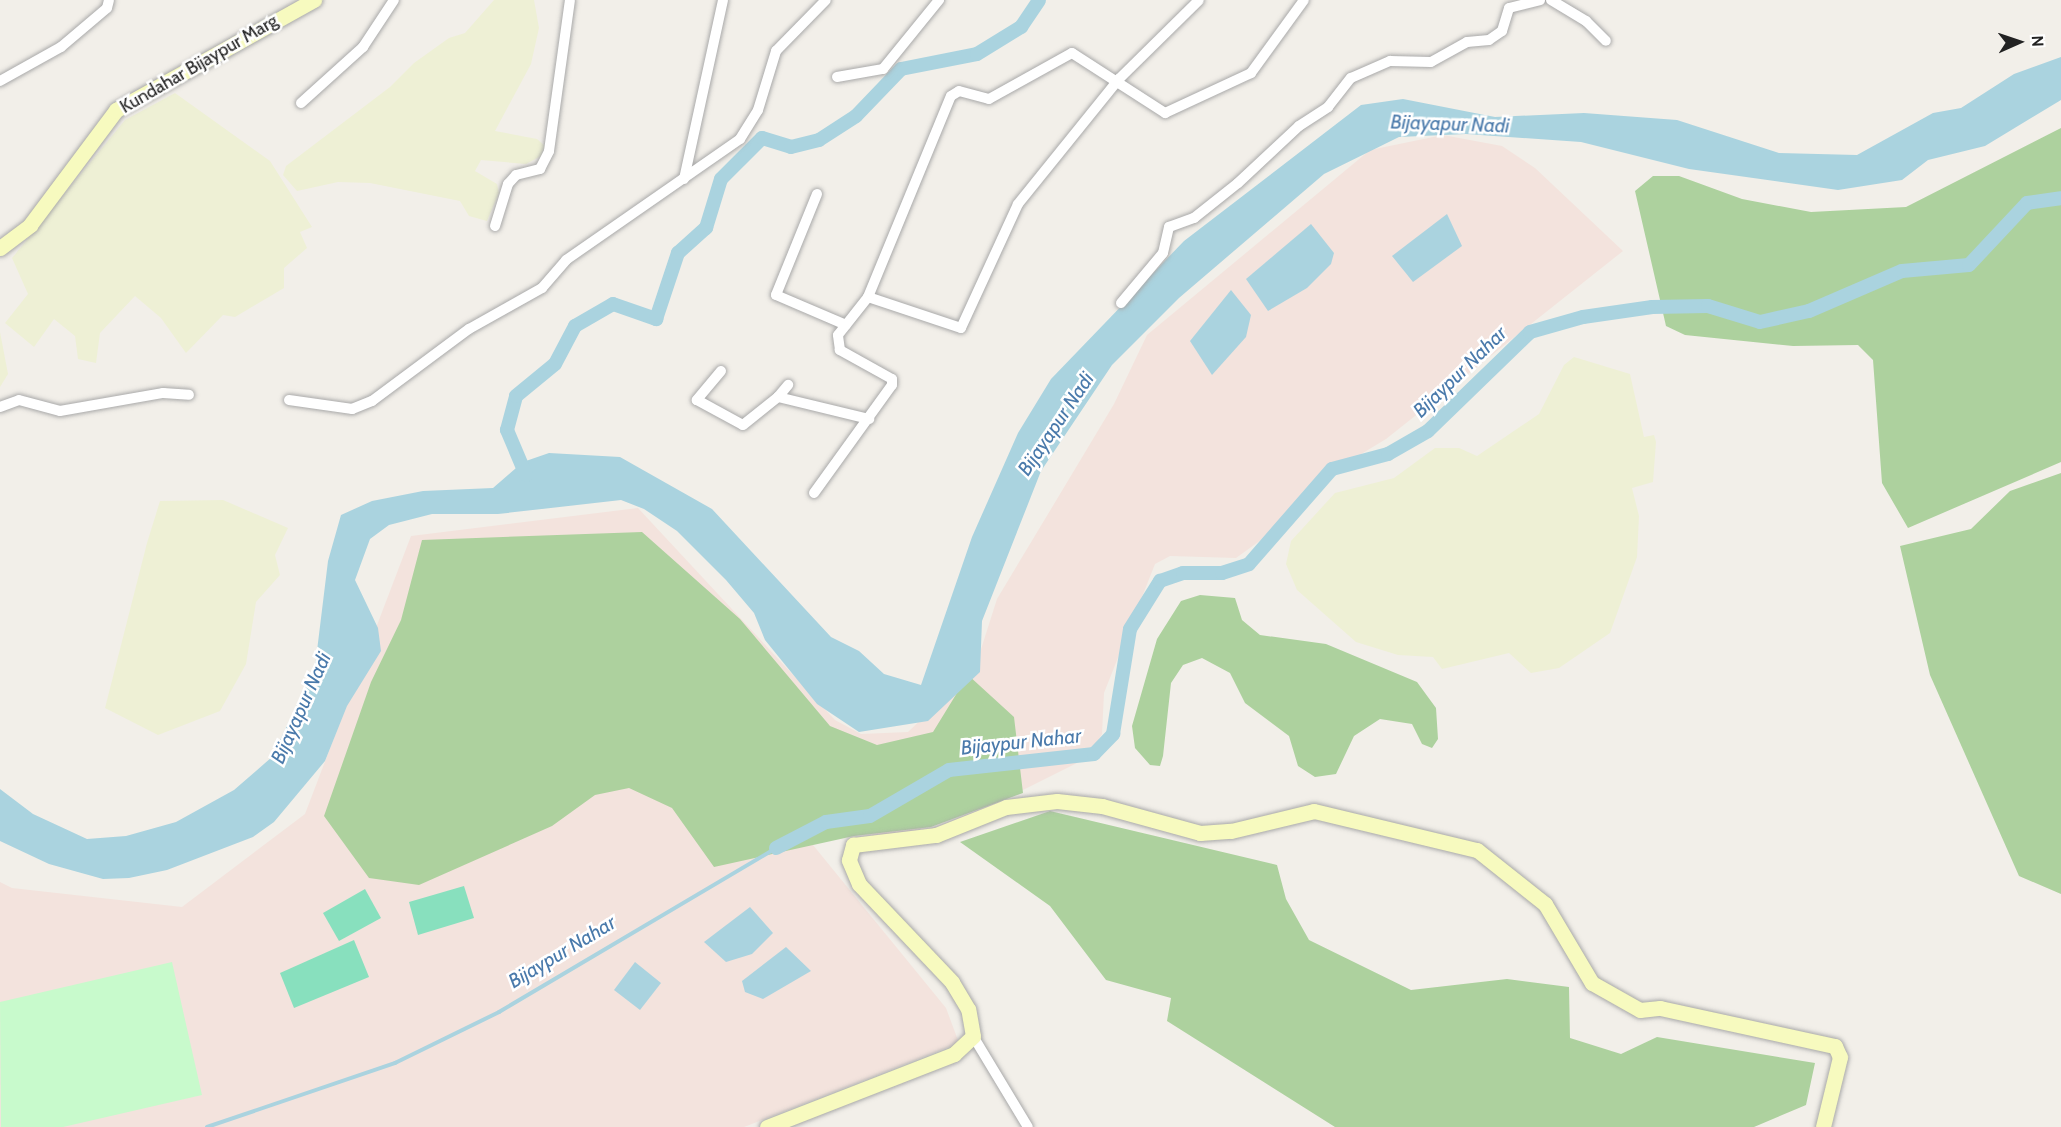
<!DOCTYPE html>
<style>
body{margin:0}
#map{position:relative;width:2061px;height:1127px;overflow:hidden;background:#f2efe9;font-family:Cabin,sans-serif}
div>[style]{position:absolute}
[style*='--x']{left:calc(var(--x)*1px);top:calc(var(--y)*1px);width:calc(var(--w)*1px);rotate:calc(var(--a)*1deg)}
.military>*{inset:0;background:#f3e3dd}
.farmland>*{inset:0;background:#eef0d5}
.forest>*{inset:0;background:#add19e}
.park>*{inset:0;background:#c8facc}
.pitch>*{inset:0;background:#88e0be}
.water>*{inset:0;background:#aad3df}
.stream>*{height:4px;margin:-2px;padding:0 2px;transform-origin:2px;border-radius:2px;background:#aad3df}
.canal>*{height:14px;margin:-7px;padding:0 7px;transform-origin:7px;border-radius:7px;background:#aad3df}
.roads{filter:drop-shadow(0 0 2px #a9a9a9) drop-shadow(0 0 2px #a9a9a9)}
.minor>*{height:10px;margin:-5px;padding:0 5px;transform-origin:5px;border-radius:5px;background:#fff}
.secondary>*{height:15px;margin:-7.5px;padding:0 7.5px;transform-origin:7.5px;border-radius:7.5px;background:#f7fabf}
span{translate:-50% -50%;white-space:nowrap;text-align:center;line-height:1.15;-webkit-text-stroke:5px #fff;paint-order:stroke}
.street-label{font-size:18px;color:#222}
.water-label{font-size:20px;color:#4a7aab;font-style:italic}
.north{position:absolute;left:1989px;top:12px;width:60px;height:60px;-webkit-text-stroke:4px #fff;paint-order:stroke;rotate:87deg;font-size:16px;font-weight:700;line-height:24px;text-align:center;color:#222}
.north::after{content:'';display:block;margin:auto;width:21px;height:27px;background:#222;clip-path:polygon(50% 0,100% 100%,50% 72%,0 100%)}
</style>
<div id="map">
<div class="military">
<div style="clip-path:polygon(1443px 135px,1502px 146px,1535px 168px,1623px 251px,1386px 439px,1310px 485px,1293px 517px,1236px 558px,1170px 556px,1155px 564px,1104px 693px,1102px 734px,1087px 758px,997px 803px,903px 835px,840px 834px,813px 845px,946px 1008px,959px 1043px,744px 1127px,0 1127px,0 882px,12px 888px,182px 907px,305px 814px,411px 536px,638px 508px,835px 720px,861px 734px,908px 732px,975px 668px,997px 599px,1114px 404px,1147px 335px,1370px 150px)"></div>
</div>
<div class="farmland">
<div style="clip-path:polygon(494px 0,534px 0,539px 28px,531px 64px,495px 131px,537px 139px,545px 146px,541px 156px,526px 164px,481px 160px,475px 171px,497px 184px,499px 193px,487px 221px,469px 216px,460px 201px,370px 183px,338px 182px,297px 191px,283px 175px,286px 166px,390px 87px,414px 63px,449px 38px,465px 33px)"></div>
<div style="clip-path:polygon(175px 93px,270px 161px,312px 227px,300px 232px,307px 248px,284px 268px,284px 288px,235px 317px,223px 315px,186px 353px,161px 318px,135px 296px,100px 333px,96px 363px,78px 359px,75px 336px,54px 319px,34px 347px,5px 323px,28px 294px,12px 258px,125px 120px)"></div>
<div style="clip-path:polygon(0 332px,8px 374px,0 387px)"></div>
<div style="clip-path:polygon(1574px 357px,1630px 374px,1644px 437px,1654px 435px,1656px 442px,1653px 482px,1632px 488px,1639px 516px,1637px 557px,1610px 633px,1559px 668px,1531px 673px,1509px 653px,1442px 669px,1433px 657px,1398px 655px,1356px 642px,1297px 590px,1286px 564px,1291px 541px,1335px 493px,1394px 478px,1435px 448px,1459px 448px,1477px 456px,1539px 414px,1564px 365px)"></div>
<div style="clip-path:polygon(223px 500px,288px 528px,275px 555px,280px 575px,256px 602px,246px 664px,220px 711px,158px 735px,105px 708px,147px 543px,160px 501px)"></div>
</div>
<div class="forest">
<div style="clip-path:polygon(2061px 128px,2061px 462px,1908px 528px,1882px 483px,1873px 360px,1858px 345px,1793px 346px,1685px 335px,1666px 326px,1635px 191px,1653px 176px,1679px 176px,1742px 199px,1811px 212px,1906px 207px)"></div>
<div style="clip-path:polygon(2061px 473px,2061px 894px,2019px 876px,1930px 675px,1900px 546px,1971px 529px,2010px 491px)"></div>
<div style="clip-path:polygon(642px 532px,740px 619px,830px 726px,877px 745px,933px 732px,968px 675px,1014px 717px,1023px 793px,931px 827px,854px 836px,714px 867px,672px 808px,629px 788px,595px 795px,552px 826px,419px 885px,369px 878px,324px 816px,371px 682px,401px 620px,422px 540px)"></div>
<div style="clip-path:polygon(1200px 595px,1235px 598px,1242px 620px,1260px 635px,1326px 644px,1417px 682px,1436px 708px,1438px 739px,1432px 748px,1422px 744px,1412px 724px,1380px 719px,1354px 736px,1336px 774px,1315px 777px,1298px 766px,1289px 736px,1245px 703px,1230px 673px,1202px 658px,1183px 665px,1171px 683px,1163px 756px,1160px 766px,1150px 765px,1135px 748px,1132px 726px,1157px 639px,1181px 601px)"></div>
<div style="clip-path:polygon(1050px 811px,1277px 865px,1286px 899px,1309px 940px,1411px 990px,1507px 979px,1569px 987px,1570px 1038px,1621px 1054px,1657px 1037px,1815px 1063px,1806px 1105px,1754px 1127px,1335px 1127px,1167px 1021px,1171px 998px,1106px 980px,1050px 906px,960px 842px)"></div>
</div>
<div class="park">
<div style="clip-path:polygon(172px 962px,202px 1095px,63px 1127px,1px 1127px,0 1002px)"></div>
</div>
<div class="pitch">
<div style="clip-path:polygon(464px 886px,474px 918px,418px 935px,409px 902px)"></div>
<div style="clip-path:polygon(365px 889px,381px 918px,339px 941px,323px 913px)"></div>
<div style="clip-path:polygon(354px 940px,369px 977px,294px 1008px,280px 973px)"></div>
</div>
<div class="water">
<div style="clip-path:polygon(2061px 57px,2061px 100px,1985px 146px,1928px 160px,1902px 180px,1838px 190px,1689px 169px,1581px 142px,1466px 134px,1399px 137px,1324px 174px,1179px 298px,1112px 365px,1041px 471px,982px 621px,980px 672px,928px 721px,859px 732px,817px 704px,765px 640px,754px 613px,726px 580px,677px 531px,644px 509px,621px 500px,498px 514px,432px 514px,389px 525px,370px 539px,355px 580px,378px 628px,381px 651px,347px 706px,325px 761px,274px 822px,253px 837px,167px 870px,129px 878px,103px 879px,49px 864px,0 841px,0 789px,33px 814px,87px 839px,126px 836px,176px 822px,234px 790px,272px 757px,315px 667px,328px 561px,341px 515px,372px 501px,423px 491px,493px 488px,523px 462px,549px 453px,620px 457px,712px 509px,831px 637px,859px 651px,884px 674px,921px 685px,972px 537px,1018px 433px,1051px 379px,1184px 241px,1361px 105px,1403px 99px,1495px 117px,1584px 113px,1677px 120px,1779px 153px,1857px 155px,1933px 113px,1961px 108px,2014px 74px)"></div>
<div style="clip-path:polygon(1447px 214px,1462px 246px,1413px 282px,1392px 256px)"></div>
<div style="clip-path:polygon(1311px 224px,1334px 253px,1331px 264px,1307px 288px,1268px 311px,1246px 279px)"></div>
<div style="clip-path:polygon(1231px 290px,1251px 315px,1246px 337px,1212px 375px,1190px 341px)"></div>
<div style="clip-path:polygon(750px 907px,773px 933px,752px 954px,726px 962px,704px 942px)"></div>
<div style="clip-path:polygon(786px 947px,811px 971px,763px 999px,745px 992px,742px 981px)"></div>
<div style="clip-path:polygon(635px 962px,661px 983px,640px 1010px,614px 990px)"></div>
</div>
<div class="stream">
<div style="--x:207;--y:1127;--w:199;--a:-18.8"></div>
<div style="--x:395;--y:1063;--w:116;--a:-26.1"></div>
<div style="--x:499;--y:1012;--w:322;--a:-30.6"></div>
</div>
<div class="canal">
<div style="--x:526;--y:475;--w:49;--a:-112.9"></div>
<div style="--x:507;--y:430;--w:35;--a:-75"></div>
<div style="--x:516;--y:396;--w:50;--a:-39.4"></div>
<div style="--x:555;--y:364;--w:43;--a:-62.2"></div>
<div style="--x:575;--y:326;--w:44;--a:-30.1"></div>
<div style="--x:613;--y:304;--w:46;--a:19.2"></div>
<div style="--x:656;--y:319;--w:70;--a:-71.6"></div>
<div style="--x:678;--y:253;--w:38;--a:-42"></div>
<div style="--x:706;--y:228;--w:51;--a:-73"></div>
<div style="--x:721;--y:179;--w:58;--a:-45"></div>
<div style="--x:762;--y:138;--w:30;--a:17"></div>
<div style="--x:791;--y:147;--w:29;--a:-14"></div>
<div style="--x:819;--y:140;--w:44;--a:-33"></div>
<div style="--x:856;--y:116;--w:65;--a:-46.2"></div>
<div style="--x:901;--y:69;--w:77;--a:-11.2"></div>
<div style="--x:977;--y:54;--w:52;--a:-31.5"></div>
<div style="--x:1021;--y:27;--w:32;--a:-56"></div>
<div style="--x:776;--y:848;--w:56;--a:-27.5"></div>
<div style="--x:826;--y:822;--w:44;--a:-7.8"></div>
<div style="--x:870;--y:816;--w:91;--a:-30.2"></div>
<div style="--x:949;--y:770;--w:146;--a:-6.3"></div>
<div style="--x:1094;--y:754;--w:28;--a:-46"></div>
<div style="--x:1113;--y:734;--w:106;--a:-80.8"></div>
<div style="--x:1130;--y:629;--w:57;--a:-58"></div>
<div style="--x:1160;--y:581;--w:24;--a:-19"></div>
<div style="--x:1183;--y:573;--w:39;--a:0"></div>
<div style="--x:1222;--y:573;--w:28;--a:-18"></div>
<div style="--x:1249;--y:564;--w:126;--a:-48.9"></div>
<div style="--x:1332;--y:469;--w:58;--a:-15"></div>
<div style="--x:1388;--y:454;--w:46;--a:-29.9"></div>
<div style="--x:1428;--y:431;--w:142;--a:-44.1"></div>
<div style="--x:1530;--y:332;--w:55;--a:-15.8"></div>
<div style="--x:1583;--y:317;--w:70;--a:-8.2"></div>
<div style="--x:1652;--y:307;--w:56;--a:-1"></div>
<div style="--x:1708;--y:306;--w:54;--a:17.1"></div>
<div style="--x:1760;--y:322;--w:50;--a:-12.7"></div>
<div style="--x:1809;--y:311;--w:101;--a:-23.3"></div>
<div style="--x:1902;--y:271;--w:67;--a:-5.1"></div>
<div style="--x:1969;--y:265;--w:85;--a:-46.9"></div>
<div style="--x:2027;--y:203;--w:34;--a:-8"></div>
</div>
<div class="roads">
<div class="minor">
<div style="--x:1551;--y:0;--w:41;--a:31"></div>
<div style="--x:1586;--y:21;--w:28;--a:45"></div>
<div style="--x:837;--y:77;--w:47;--a:-9.9"></div>
<div style="--x:883;--y:69;--w:89;--a:-50.9"></div>
<div style="--x:0;--y:81;--w:70;--a:-29.1"></div>
<div style="--x:61;--y:47;--w:60;--a:-40.3"></div>
<div style="--x:107;--y:8;--w:8;--a:-76"></div>
<div style="--x:301;--y:103;--w:84;--a:-42.1"></div>
<div style="--x:363;--y:47;--w:56;--a:-56.6"></div>
<div style="--x:684;--y:179;--w:183;--a:-77.7"></div>
<div style="--x:817;--y:194;--w:109;--a:112.1"></div>
<div style="--x:776;--y:295;--w:76;--a:23.2"></div>
<div style="--x:495;--y:226;--w:44;--a:-72.8"></div>
<div style="--x:508;--y:184;--w:12;--a:-48"></div>
<div style="--x:516;--y:175;--w:25;--a:-14"></div>
<div style="--x:540;--y:169;--w:20;--a:-63"></div>
<div style="--x:549;--y:151;--w:152;--a:-82.1"></div>
<div style="--x:868;--y:297;--w:98;--a:18.4"></div>
<div style="--x:961;--y:328;--w:136;--a:-65.3"></div>
<div style="--x:1018;--y:204;--w:161;--a:-51.1"></div>
<div style="--x:1119;--y:79;--w:112;--a:-44.6"></div>
<div style="--x:1121;--y:303;--w:65;--a:-50"></div>
<div style="--x:1163;--y:253;--w:27;--a:-77"></div>
<div style="--x:1169;--y:227;--w:27;--a:-20"></div>
<div style="--x:1194;--y:218;--w:56;--a:-38.5"></div>
<div style="--x:1238;--y:183;--w:83;--a:-43.1"></div>
<div style="--x:1299;--y:126;--w:35;--a:-33"></div>
<div style="--x:1328;--y:107;--w:37;--a:-52"></div>
<div style="--x:1351;--y:78;--w:43;--a:-23.6"></div>
<div style="--x:1390;--y:61;--w:41;--a:1.4"></div>
<div style="--x:1431;--y:62;--w:41;--a:-29.1"></div>
<div style="--x:1467;--y:42;--w:22;--a:-5"></div>
<div style="--x:1489;--y:40;--w:16;--a:-35"></div>
<div style="--x:1502;--y:31;--w:24;--a:-73"></div>
<div style="--x:1509;--y:8;--w:32;--a:-14"></div>
<div style="--x:721;--y:371;--w:38;--a:130"></div>
<div style="--x:697;--y:400;--w:52;--a:28.5"></div>
<div style="--x:743;--y:425;--w:45;--a:-38.7"></div>
<div style="--x:778;--y:397;--w:94;--a:13.6"></div>
<div style="--x:778;--y:397;--w:16;--a:-50"></div>
<div style="--x:289;--y:400;--w:64;--a:8.1"></div>
<div style="--x:352;--y:409;--w:22;--a:-22"></div>
<div style="--x:372;--y:401;--w:121;--a:-36.6"></div>
<div style="--x:469;--y:329;--w:84;--a:-29.3"></div>
<div style="--x:542;--y:288;--w:37;--a:-49"></div>
<div style="--x:566;--y:260;--w:212;--a:-34.8"></div>
<div style="--x:740;--y:139;--w:34;--a:-58"></div>
<div style="--x:758;--y:110;--w:62;--a:-73"></div>
<div style="--x:776;--y:51;--w:71;--a:-45.6"></div>
<div style="--x:0;--y:407;--w:20;--a:-20"></div>
<div style="--x:19;--y:400;--w:42;--a:15"></div>
<div style="--x:60;--y:411;--w:105;--a:-9.9"></div>
<div style="--x:163;--y:393;--w:26;--a:4"></div>
<div style="--x:814;--y:493;--w:133;--a:-54.2"></div>
<div style="--x:892;--y:385;--w:6;--a:-90"></div>
<div style="--x:892;--y:379;--w:60;--a:-150.9"></div>
<div style="--x:840;--y:350;--w:15;--a:-98"></div>
<div style="--x:838;--y:335;--w:48;--a:-51.7"></div>
<div style="--x:868;--y:297;--w:217;--a:-67.6"></div>
<div style="--x:951;--y:96;--w:9;--a:-32"></div>
<div style="--x:959;--y:91;--w:31;--a:15"></div>
<div style="--x:989;--y:99;--w:95;--a:-29"></div>
<div style="--x:1072;--y:53;--w:111;--a:32.8"></div>
<div style="--x:1165;--y:113;--w:95;--a:-24.9"></div>
<div style="--x:1251;--y:73;--w:90;--a:-54"></div>
<div style="--x:973;--y:1036;--w:106;--a:58.9"></div>
</div>
<div class="secondary">
<div style="--x:0;--y:248;--w:38;--a:-37"></div>
<div style="--x:30;--y:225;--w:144;--a:-53.2"></div>
<div style="--x:116;--y:110;--w:227;--a:-29.1"></div>
<div style="--x:767;--y:1127;--w:201;--a:-21.3"></div>
<div style="--x:954;--y:1054;--w:26;--a:-43"></div>
<div style="--x:973;--y:1036;--w:27;--a:-100"></div>
<div style="--x:968;--y:1009;--w:31;--a:-121"></div>
<div style="--x:952;--y:982;--w:135;--a:-133.5"></div>
<div style="--x:859;--y:884;--w:26;--a:-113"></div>
<div style="--x:849;--y:860;--w:16;--a:-75"></div>
<div style="--x:853;--y:845;--w:84;--a:-6.9"></div>
<div style="--x:936;--y:835;--w:75;--a:-21.8"></div>
<div style="--x:1006;--y:807;--w:51;--a:-6.7"></div>
<div style="--x:1057;--y:801;--w:45;--a:6.3"></div>
<div style="--x:1102;--y:806;--w:102;--a:15.4"></div>
<div style="--x:1200;--y:833;--w:31;--a:-4"></div>
<div style="--x:1231;--y:831;--w:85;--a:-13.5"></div>
<div style="--x:1314;--y:811;--w:168;--a:13.5"></div>
<div style="--x:1477;--y:850;--w:87;--a:38.5"></div>
<div style="--x:1545;--y:904;--w:92;--a:59.3"></div>
<div style="--x:1592;--y:983;--w:55;--a:29.4"></div>
<div style="--x:1640;--y:1010;--w:20;--a:-6"></div>
<div style="--x:1660;--y:1008;--w:179;--a:12.3"></div>
<div style="--x:1835;--y:1046;--w:12;--a:66"></div>
<div style="--x:1840;--y:1057;--w:72;--a:103.7"></div>
</div>
</div>
<div class="street-label">
<span style="left:199px;top:64px;rotate:-30deg">Kundahar Bijaypur Marg</span>
</div>
<div class="water-label">
<span style="left:1450px;top:124px;rotate:2deg">Bijayapur Nadi</span>
<span style="left:1460px;top:372px;rotate:-44deg">Bijaypur Nahar</span>
<span style="left:1056px;top:424px;rotate:-56deg">Bijayapur Nadi</span>
<span style="left:301px;top:708px;rotate:-66deg">Bijayapur Nadi</span>
<span style="left:1021px;top:742px;rotate:-6deg">Bijaypur Nahar</span>
<span style="left:562px;top:952px;rotate:-31deg">Bijaypur Nahar</span>
</div>
<div class="north">N</div>
</div>
